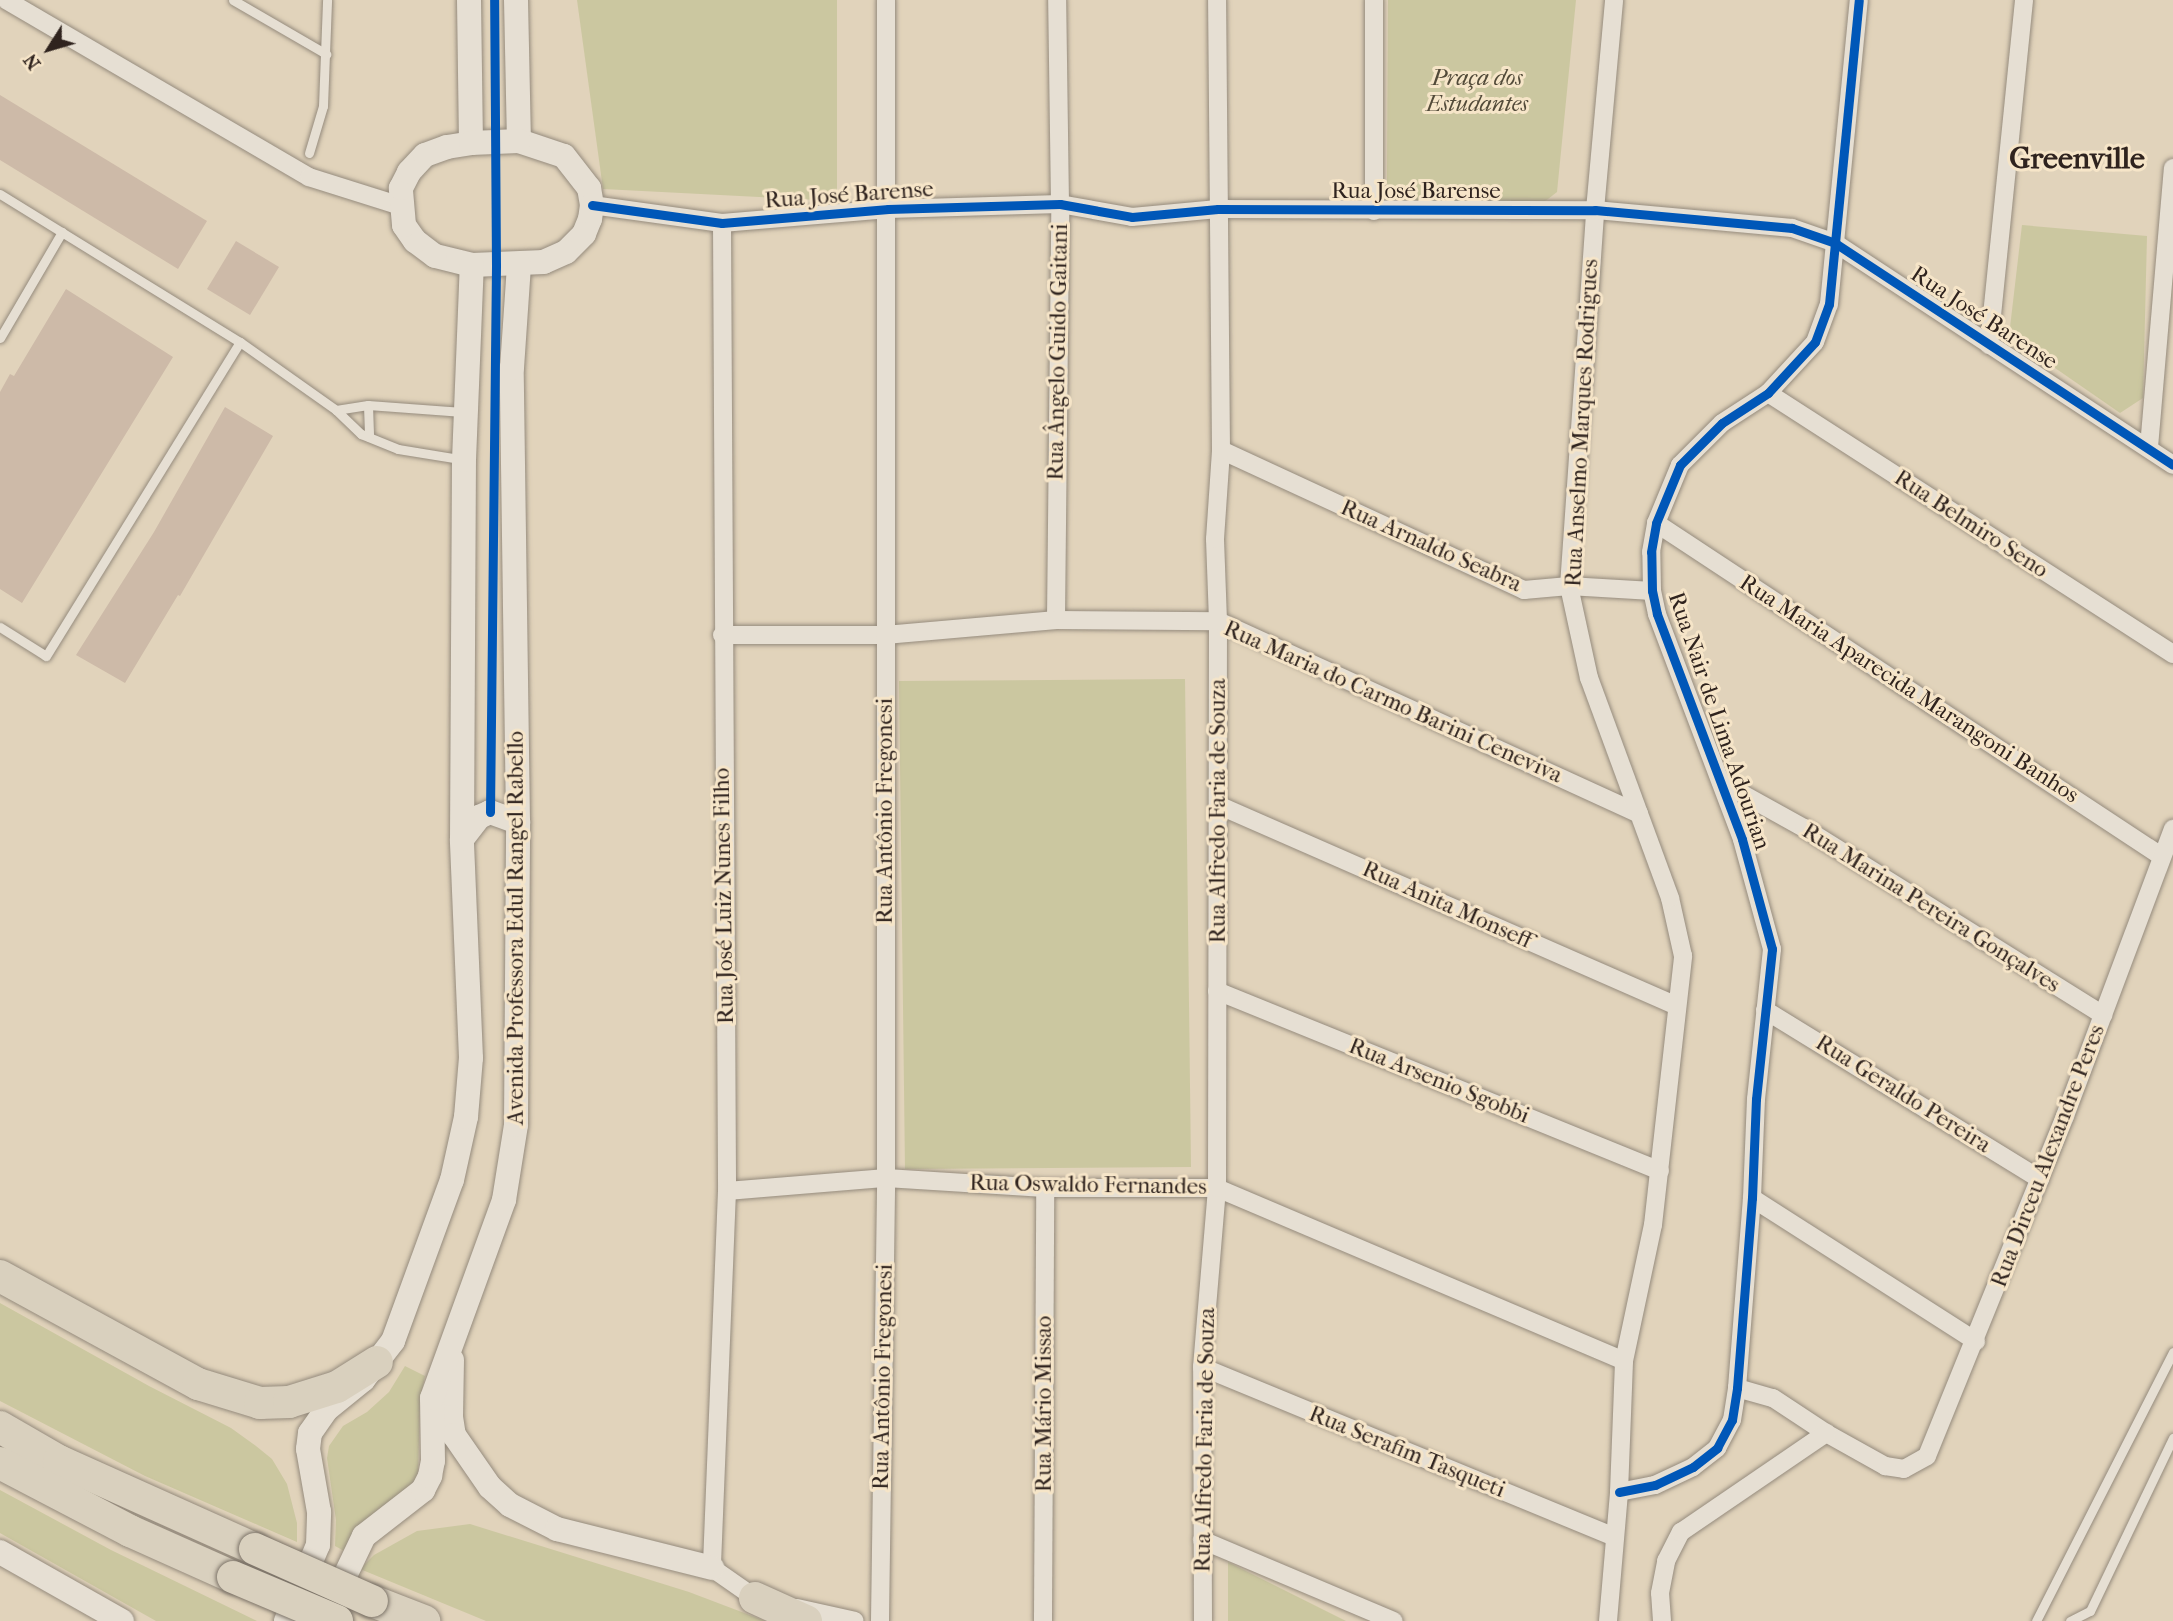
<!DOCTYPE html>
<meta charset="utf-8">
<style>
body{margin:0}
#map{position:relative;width:2173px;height:1621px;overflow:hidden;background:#e1d3bb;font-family:"IM FELL French Canon",serif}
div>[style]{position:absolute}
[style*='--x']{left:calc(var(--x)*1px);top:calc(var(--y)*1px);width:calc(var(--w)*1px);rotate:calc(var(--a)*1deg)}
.green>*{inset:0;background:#cbc7a0}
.building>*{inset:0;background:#cdbaa8}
.roads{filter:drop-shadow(0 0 2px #958b7d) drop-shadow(0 0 2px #958b7d)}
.lane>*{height:9px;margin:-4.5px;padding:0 4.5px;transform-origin:4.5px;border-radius:4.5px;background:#e6dfd3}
.street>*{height:18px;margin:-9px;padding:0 9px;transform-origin:9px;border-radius:9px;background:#e6dfd3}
.secondary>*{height:24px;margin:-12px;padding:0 12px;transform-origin:12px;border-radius:12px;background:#e6dfd3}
.highway>*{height:32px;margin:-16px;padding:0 16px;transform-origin:16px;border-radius:16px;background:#d9d0be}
.bridges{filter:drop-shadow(0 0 2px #7c7368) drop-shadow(0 0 2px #7c7368)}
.highway-bridge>*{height:32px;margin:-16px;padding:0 16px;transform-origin:16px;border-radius:16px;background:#d9d0be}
.cycleway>*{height:9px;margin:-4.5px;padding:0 4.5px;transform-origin:4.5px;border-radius:4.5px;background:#0057b8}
span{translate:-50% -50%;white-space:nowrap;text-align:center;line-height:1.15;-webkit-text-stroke:6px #f6e5c8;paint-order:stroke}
.park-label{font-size:23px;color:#524a39;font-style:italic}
.street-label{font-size:23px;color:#2f231e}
.district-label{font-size:30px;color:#2f231e;font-weight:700}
.north{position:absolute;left:14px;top:14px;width:70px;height:70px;-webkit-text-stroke:5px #f6e5c8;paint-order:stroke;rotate:233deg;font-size:19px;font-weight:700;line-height:28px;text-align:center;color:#2f231e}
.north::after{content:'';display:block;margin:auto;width:24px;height:32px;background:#2f231e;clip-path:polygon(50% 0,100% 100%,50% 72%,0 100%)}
</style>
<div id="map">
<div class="green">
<div style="clip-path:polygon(577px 0,837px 0,837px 201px,603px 189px)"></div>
<div style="clip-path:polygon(1388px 0,1576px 0,1557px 192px,1548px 199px,1539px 205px,1407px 206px,1395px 199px,1387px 183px)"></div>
<div style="clip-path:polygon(2022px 225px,2147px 236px,2143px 398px,2120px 413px,2009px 336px)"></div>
<div style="clip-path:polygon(1185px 679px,1191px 1167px,905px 1169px,899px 681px)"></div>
<div style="clip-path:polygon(0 1303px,149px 1386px,231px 1428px,256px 1446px,272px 1459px,287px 1484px,297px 1523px,297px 1542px,145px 1476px,0 1401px)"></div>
<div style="clip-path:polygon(405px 1366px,425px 1376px,420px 1401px,418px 1477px,346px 1552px,335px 1546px,336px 1520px,327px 1458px,329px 1446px,343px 1426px,367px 1412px,389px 1392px)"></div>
<div style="clip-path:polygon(0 1490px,111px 1550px,257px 1621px,156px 1621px,0 1533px)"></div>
<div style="clip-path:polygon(470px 1524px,689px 1592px,765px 1621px,486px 1621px,360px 1569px,374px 1555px,417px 1531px)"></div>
<div style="clip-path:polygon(1228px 1562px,1346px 1621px,1228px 1621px)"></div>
</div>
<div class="building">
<div style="clip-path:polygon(0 95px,207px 221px,178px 269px,0 160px)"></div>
<div style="clip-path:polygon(236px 241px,279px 267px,250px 315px,207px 289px)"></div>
<div style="clip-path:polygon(66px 289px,173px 357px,22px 603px,0 589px,0 392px,10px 374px,14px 376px)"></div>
<div style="clip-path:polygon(225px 407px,273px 436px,180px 596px,178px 595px,125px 683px,76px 655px,154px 532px)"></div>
</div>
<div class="roads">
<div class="lane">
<div style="--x:233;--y:0;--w:108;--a:30.1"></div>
<div style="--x:309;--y:153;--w:49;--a:-73.4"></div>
<div style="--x:323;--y:106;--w:106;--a:-87.8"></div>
<div style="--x:0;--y:194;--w:282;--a:31.7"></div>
<div style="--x:240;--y:342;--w:118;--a:35.3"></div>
<div style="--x:336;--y:410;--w:35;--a:44"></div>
<div style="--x:361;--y:434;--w:40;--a:22"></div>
<div style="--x:398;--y:449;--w:63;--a:9.2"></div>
<div style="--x:0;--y:338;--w:123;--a:-59.7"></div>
<div style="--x:368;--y:405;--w:32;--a:88"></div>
<div style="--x:336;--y:410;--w:32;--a:-9"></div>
<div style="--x:368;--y:405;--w:95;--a:4.2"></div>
<div style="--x:0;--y:627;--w:54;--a:32.2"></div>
<div style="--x:46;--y:656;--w:369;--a:-58.3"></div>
<div style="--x:2036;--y:1621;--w:302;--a:-63"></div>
<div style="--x:2070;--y:1621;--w:22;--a:-27"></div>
<div style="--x:2090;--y:1611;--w:192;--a:-64.4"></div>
</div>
<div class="street">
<div style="--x:6;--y:0;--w:351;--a:30.3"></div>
<div style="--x:309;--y:177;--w:96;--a:17.5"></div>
<div style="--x:592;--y:205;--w:131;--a:7.9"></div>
<div style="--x:722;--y:223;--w:167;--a:-4.8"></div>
<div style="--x:888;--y:209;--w:172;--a:-1.7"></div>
<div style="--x:1060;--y:204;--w:73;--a:10.2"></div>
<div style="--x:1132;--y:217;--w:86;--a:-5.3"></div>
<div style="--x:1218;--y:209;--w:377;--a:0.2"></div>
<div style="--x:1595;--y:210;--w:198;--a:5.2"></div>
<div style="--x:1792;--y:228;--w:46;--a:19.2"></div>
<div style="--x:1835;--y:243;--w:404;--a:33.3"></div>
<div style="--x:1374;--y:211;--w:211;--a:-90"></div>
<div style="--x:722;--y:223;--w:968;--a:89.7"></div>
<div style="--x:727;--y:1191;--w:377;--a:92.3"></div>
<div style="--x:712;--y:1568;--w:52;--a:34.9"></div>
<div style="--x:755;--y:1598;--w:8;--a:14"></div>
<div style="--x:1989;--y:345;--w:347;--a:-84.2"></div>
<div style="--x:1768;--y:393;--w:482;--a:32.8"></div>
<div style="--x:2149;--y:447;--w:280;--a:-85.1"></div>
<div style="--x:1221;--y:450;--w:334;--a:24.8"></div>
<div style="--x:1524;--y:590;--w:45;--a:-5.1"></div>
<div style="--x:1569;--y:586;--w:83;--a:3.4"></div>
<div style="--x:1656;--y:523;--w:605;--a:33.4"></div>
<div style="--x:1056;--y:620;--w:416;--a:-89.4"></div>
<div style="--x:1060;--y:204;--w:204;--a:-90.8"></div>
<div style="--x:722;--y:635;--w:163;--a:0"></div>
<div style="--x:885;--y:635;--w:172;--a:-5"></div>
<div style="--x:1056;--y:620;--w:162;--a:0.4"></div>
<div style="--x:1218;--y:621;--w:463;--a:24.6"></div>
<div style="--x:1721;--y:782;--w:95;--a:29"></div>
<div style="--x:1804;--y:828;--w:353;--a:32"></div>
<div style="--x:1218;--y:805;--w:501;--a:23.65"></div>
<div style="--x:1217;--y:991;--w:478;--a:22.1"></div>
<div style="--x:1765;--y:1010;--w:323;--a:31.6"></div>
<div style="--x:727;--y:1191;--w:160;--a:-4.7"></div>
<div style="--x:886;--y:1178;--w:159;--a:3.6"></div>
<div style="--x:1045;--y:1188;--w:172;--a:0"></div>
<div style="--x:1217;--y:1188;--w:442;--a:23"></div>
<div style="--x:1752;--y:1198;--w:266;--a:32.6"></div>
<div style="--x:1202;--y:1367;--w:444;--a:22.4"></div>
<div style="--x:1737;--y:1388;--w:37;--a:16"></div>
<div style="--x:1773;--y:1398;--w:64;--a:33.4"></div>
<div style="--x:1826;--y:1433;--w:68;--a:29.2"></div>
<div style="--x:1885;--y:1466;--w:19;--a:9"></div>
<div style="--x:1904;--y:1469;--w:26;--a:-29"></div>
<div style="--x:1927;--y:1456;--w:367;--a:-67.9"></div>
<div style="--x:2065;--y:1116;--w:307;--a:-69.4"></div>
<div style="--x:1619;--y:1492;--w:37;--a:-11"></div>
<div style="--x:1655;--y:1485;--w:42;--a:-25.3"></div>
<div style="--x:1693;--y:1467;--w:31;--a:-38"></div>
<div style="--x:1717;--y:1448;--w:32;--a:-62"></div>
<div style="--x:1732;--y:1420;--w:32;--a:-81"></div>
<div style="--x:1737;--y:1388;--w:191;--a:-85.5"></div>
<div style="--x:1752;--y:1198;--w:99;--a:-87.7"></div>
<div style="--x:1756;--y:1099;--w:151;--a:-83.9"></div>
<div style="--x:1772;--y:949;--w:114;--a:-105.3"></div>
<div style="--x:1742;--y:839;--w:241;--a:-110.7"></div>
<div style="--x:1657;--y:614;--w:24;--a:-102"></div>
<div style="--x:1652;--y:591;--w:39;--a:-91"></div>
<div style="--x:1651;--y:552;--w:29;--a:-80"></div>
<div style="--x:1656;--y:523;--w:63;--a:-67.5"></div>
<div style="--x:1680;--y:465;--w:59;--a:-45"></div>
<div style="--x:1722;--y:423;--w:55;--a:-33.1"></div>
<div style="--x:1768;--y:393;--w:69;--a:-47.3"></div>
<div style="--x:1815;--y:342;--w:40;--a:-69.8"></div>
<div style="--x:1829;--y:304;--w:305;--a:-84.4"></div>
<div style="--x:1202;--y:1540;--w:208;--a:22.9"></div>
<div style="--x:797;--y:1608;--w:59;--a:12.6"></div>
<div style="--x:880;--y:1621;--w:443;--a:-89.2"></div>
<div style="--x:886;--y:1178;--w:1178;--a:-90"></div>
<div style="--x:1043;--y:1621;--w:433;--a:-89.7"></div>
<div style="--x:1203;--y:1621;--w:254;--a:-90.2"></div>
<div style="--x:1202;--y:1367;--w:180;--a:-85.2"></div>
<div style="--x:1217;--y:1188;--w:567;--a:-89.9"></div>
<div style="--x:1218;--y:621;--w:82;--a:-92.1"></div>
<div style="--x:1215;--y:539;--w:89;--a:-86.1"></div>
<div style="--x:1221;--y:450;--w:450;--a:-90.5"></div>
<div style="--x:1608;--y:1621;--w:129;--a:-85.1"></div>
<div style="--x:1619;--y:1492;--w:131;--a:-87.8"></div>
<div style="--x:1624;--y:1361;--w:139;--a:-78"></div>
<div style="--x:1653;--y:1225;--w:271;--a:-83.6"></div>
<div style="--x:1683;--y:956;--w:59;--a:-102.6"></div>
<div style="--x:1670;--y:898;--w:234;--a:-110.2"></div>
<div style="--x:1589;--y:678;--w:94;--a:-102.3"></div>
<div style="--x:1569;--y:586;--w:377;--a:-86"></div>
<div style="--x:1595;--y:210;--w:211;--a:-84.8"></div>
<div style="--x:1662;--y:1621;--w:28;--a:-94"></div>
<div style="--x:1660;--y:1593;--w:33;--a:-79"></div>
<div style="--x:1666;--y:1561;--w:33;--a:-63"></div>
<div style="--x:1681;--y:1532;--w:176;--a:-34.3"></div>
</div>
<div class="secondary">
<div style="--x:469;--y:0;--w:143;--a:89.2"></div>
<div style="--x:516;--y:0;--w:141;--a:88.8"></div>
<div style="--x:519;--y:141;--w:47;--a:18.4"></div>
<div style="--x:564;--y:156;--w:41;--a:52"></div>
<div style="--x:589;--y:188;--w:17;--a:80"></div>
<div style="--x:592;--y:205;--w:14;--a:98"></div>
<div style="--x:590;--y:219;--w:16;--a:112"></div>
<div style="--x:584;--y:234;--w:25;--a:135"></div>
<div style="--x:566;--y:252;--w:24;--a:156"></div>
<div style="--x:544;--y:262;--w:72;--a:177.6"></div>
<div style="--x:472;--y:265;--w:38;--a:-166"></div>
<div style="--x:435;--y:256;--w:25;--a:-143"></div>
<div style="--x:415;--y:241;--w:19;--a:-125"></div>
<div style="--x:404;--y:225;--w:37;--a:-95"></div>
<div style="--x:401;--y:188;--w:18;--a:-63"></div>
<div style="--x:409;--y:172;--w:23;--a:-47"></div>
<div style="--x:425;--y:155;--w:23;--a:-20"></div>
<div style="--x:447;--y:147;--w:24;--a:-9"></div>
<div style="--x:471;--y:143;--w:48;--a:-2.4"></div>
<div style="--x:462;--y:839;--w:28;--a:-52"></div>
<div style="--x:479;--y:817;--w:12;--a:-24"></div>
<div style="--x:490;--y:812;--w:30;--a:20"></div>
<div style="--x:452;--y:1360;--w:57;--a:91"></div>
<div style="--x:451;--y:1417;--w:18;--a:81"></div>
<div style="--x:454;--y:1435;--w:63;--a:55.3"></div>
<div style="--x:490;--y:1487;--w:27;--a:42"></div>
<div style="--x:510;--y:1505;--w:53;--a:27.1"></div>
<div style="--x:557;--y:1529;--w:160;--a:14.1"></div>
<div style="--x:0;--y:1552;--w:140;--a:29.5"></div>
<div style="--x:333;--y:1601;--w:72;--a:-64.5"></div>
<div style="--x:364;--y:1536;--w:75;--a:-37.9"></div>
<div style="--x:423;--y:1490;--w:16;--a:-63"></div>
<div style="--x:430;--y:1476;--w:15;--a:-79"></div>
<div style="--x:433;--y:1461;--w:63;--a:-90.9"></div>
<div style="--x:432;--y:1398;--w:211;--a:-70"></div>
<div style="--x:504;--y:1200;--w:76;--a:-80.9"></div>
<div style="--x:516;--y:1125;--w:303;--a:-89.6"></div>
<div style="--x:518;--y:822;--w:454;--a:-90.8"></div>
<div style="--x:512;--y:368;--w:103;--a:-86.1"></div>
<div style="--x:286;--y:1621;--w:82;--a:-67.2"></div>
<div style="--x:318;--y:1545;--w:33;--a:-88"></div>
<div style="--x:319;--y:1512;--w:64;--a:-99.9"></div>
<div style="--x:308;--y:1449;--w:16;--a:-83"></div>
<div style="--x:310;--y:1433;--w:28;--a:-55"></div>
<div style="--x:326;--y:1410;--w:48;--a:-39"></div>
<div style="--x:363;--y:1380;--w:49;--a:-52.4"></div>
<div style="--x:393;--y:1341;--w:171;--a:-69.9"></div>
<div style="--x:452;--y:1180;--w:65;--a:-77.5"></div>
<div style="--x:466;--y:1117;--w:59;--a:-85.2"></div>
<div style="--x:471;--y:1058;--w:219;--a:-92.4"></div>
<div style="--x:462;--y:839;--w:379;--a:-89.7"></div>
<div style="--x:464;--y:460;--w:195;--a:-87.7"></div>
</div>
<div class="highway">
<div style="--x:0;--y:1276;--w:226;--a:28.6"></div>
<div style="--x:198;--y:1384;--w:65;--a:17"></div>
<div style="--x:260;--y:1403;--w:29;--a:-2"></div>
<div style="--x:289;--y:1402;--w:50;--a:-17.4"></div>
<div style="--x:337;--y:1387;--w:47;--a:-32"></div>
<div style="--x:0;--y:1427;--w:68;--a:30"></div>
<div style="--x:59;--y:1461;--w:215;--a:24.2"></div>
<div style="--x:0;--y:1463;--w:147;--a:27.6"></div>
<div style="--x:130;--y:1531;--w:113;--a:24.1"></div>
<div style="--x:755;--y:1598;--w:56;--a:24.3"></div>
<div style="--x:372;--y:1601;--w:56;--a:21"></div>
</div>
</div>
<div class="bridges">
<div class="highway-bridge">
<div style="--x:255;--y:1549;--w:128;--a:24"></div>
<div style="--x:233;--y:1577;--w:113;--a:22.9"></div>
</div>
</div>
<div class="cycleway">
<div style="--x:592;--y:205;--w:131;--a:7.9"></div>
<div style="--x:722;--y:223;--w:167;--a:-4.8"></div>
<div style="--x:888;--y:209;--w:172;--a:-1.7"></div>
<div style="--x:1060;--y:204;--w:73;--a:10.2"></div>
<div style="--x:1132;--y:217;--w:86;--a:-5.3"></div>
<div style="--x:1218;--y:209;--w:377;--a:0.2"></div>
<div style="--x:1595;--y:210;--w:198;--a:5.2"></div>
<div style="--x:1792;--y:228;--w:46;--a:19.2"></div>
<div style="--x:1835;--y:243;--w:404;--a:33.3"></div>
<div style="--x:490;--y:812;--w:547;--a:-89.37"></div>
<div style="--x:496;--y:265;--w:265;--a:-90.4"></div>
<div style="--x:1619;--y:1492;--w:37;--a:-11"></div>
<div style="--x:1655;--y:1485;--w:42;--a:-25.3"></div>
<div style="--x:1693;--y:1467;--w:31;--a:-38"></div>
<div style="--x:1717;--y:1448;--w:32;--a:-62"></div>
<div style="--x:1732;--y:1420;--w:32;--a:-81"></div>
<div style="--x:1737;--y:1388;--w:191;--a:-85.5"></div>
<div style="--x:1752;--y:1198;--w:99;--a:-87.7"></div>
<div style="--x:1756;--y:1099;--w:151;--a:-83.9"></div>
<div style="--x:1772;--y:949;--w:114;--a:-105.3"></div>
<div style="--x:1742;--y:839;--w:241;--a:-110.7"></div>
<div style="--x:1657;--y:614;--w:24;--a:-102"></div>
<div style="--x:1652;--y:591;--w:39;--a:-91"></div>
<div style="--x:1651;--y:552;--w:29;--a:-80"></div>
<div style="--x:1656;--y:523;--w:63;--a:-67.5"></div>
<div style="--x:1680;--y:465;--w:59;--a:-45"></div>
<div style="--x:1722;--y:423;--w:55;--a:-33.1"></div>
<div style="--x:1768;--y:393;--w:69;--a:-47.3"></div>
<div style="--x:1815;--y:342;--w:40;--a:-69.8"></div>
<div style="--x:1829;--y:304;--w:305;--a:-84.4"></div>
</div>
<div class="park-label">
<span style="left:1477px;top:91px">Praça dos<br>Estudantes</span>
</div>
<div class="street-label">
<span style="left:1416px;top:191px">Rua José Barense</span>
<span style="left:849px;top:195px;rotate:-4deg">Rua José Barense</span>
<span style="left:1984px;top:318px;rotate:33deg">Rua José Barense</span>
<span style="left:1058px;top:352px;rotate:-89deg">Rua Ângelo Guido Gaitani</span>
<span style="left:1582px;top:423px;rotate:-87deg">Rua Anselmo Marques Rodrigues</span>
<span style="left:1971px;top:524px;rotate:33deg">Rua Belmiro Seno</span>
<span style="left:1431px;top:546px;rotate:24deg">Rua Arnaldo Seabra</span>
<span style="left:1909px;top:689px;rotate:33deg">Rua Maria Aparecida Marangoni Banhos</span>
<span style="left:1393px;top:702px;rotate:24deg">Rua Maria do Carmo Barini Ceneviva</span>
<span style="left:1719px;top:721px;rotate:71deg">Rua Nair de Lima Adourian</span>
<span style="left:885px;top:811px;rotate:-90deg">Rua Antônio Fregonesi</span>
<span style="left:1218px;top:811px;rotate:-90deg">Rua Alfredo Faria de Souza</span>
<span style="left:724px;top:896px;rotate:-91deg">Rua José Luiz Nunes Filho</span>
<span style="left:1447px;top:905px;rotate:24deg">Rua Anita Monseff</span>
<span style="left:1931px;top:908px;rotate:32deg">Rua Marina Pereira Gonçalves</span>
<span style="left:516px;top:928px;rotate:-90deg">Avenida Professora Edul Rangel Rabello</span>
<span style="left:1439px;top:1081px;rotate:22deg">Rua Arsenio Sgobbi</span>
<span style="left:1903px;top:1094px;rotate:32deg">Rua Geraldo Pereira</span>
<span style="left:2048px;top:1156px;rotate:-69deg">Rua Dirceu Alexandre Peres</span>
<span style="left:1088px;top:1185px;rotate:1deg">Rua Oswaldo Fernandes</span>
<span style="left:883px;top:1377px;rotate:-89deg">Rua Antônio Fregonesi</span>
<span style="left:1044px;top:1404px;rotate:-90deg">Rua Mário Missao</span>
<span style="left:1205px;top:1440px;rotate:-89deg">Rua Alfredo Faria de Souza</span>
<span style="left:1407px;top:1452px;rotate:22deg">Rua Serafim Tasqueti</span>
</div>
<div class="district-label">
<span style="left:2077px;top:159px">Greenville</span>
</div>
<div class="north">N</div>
</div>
